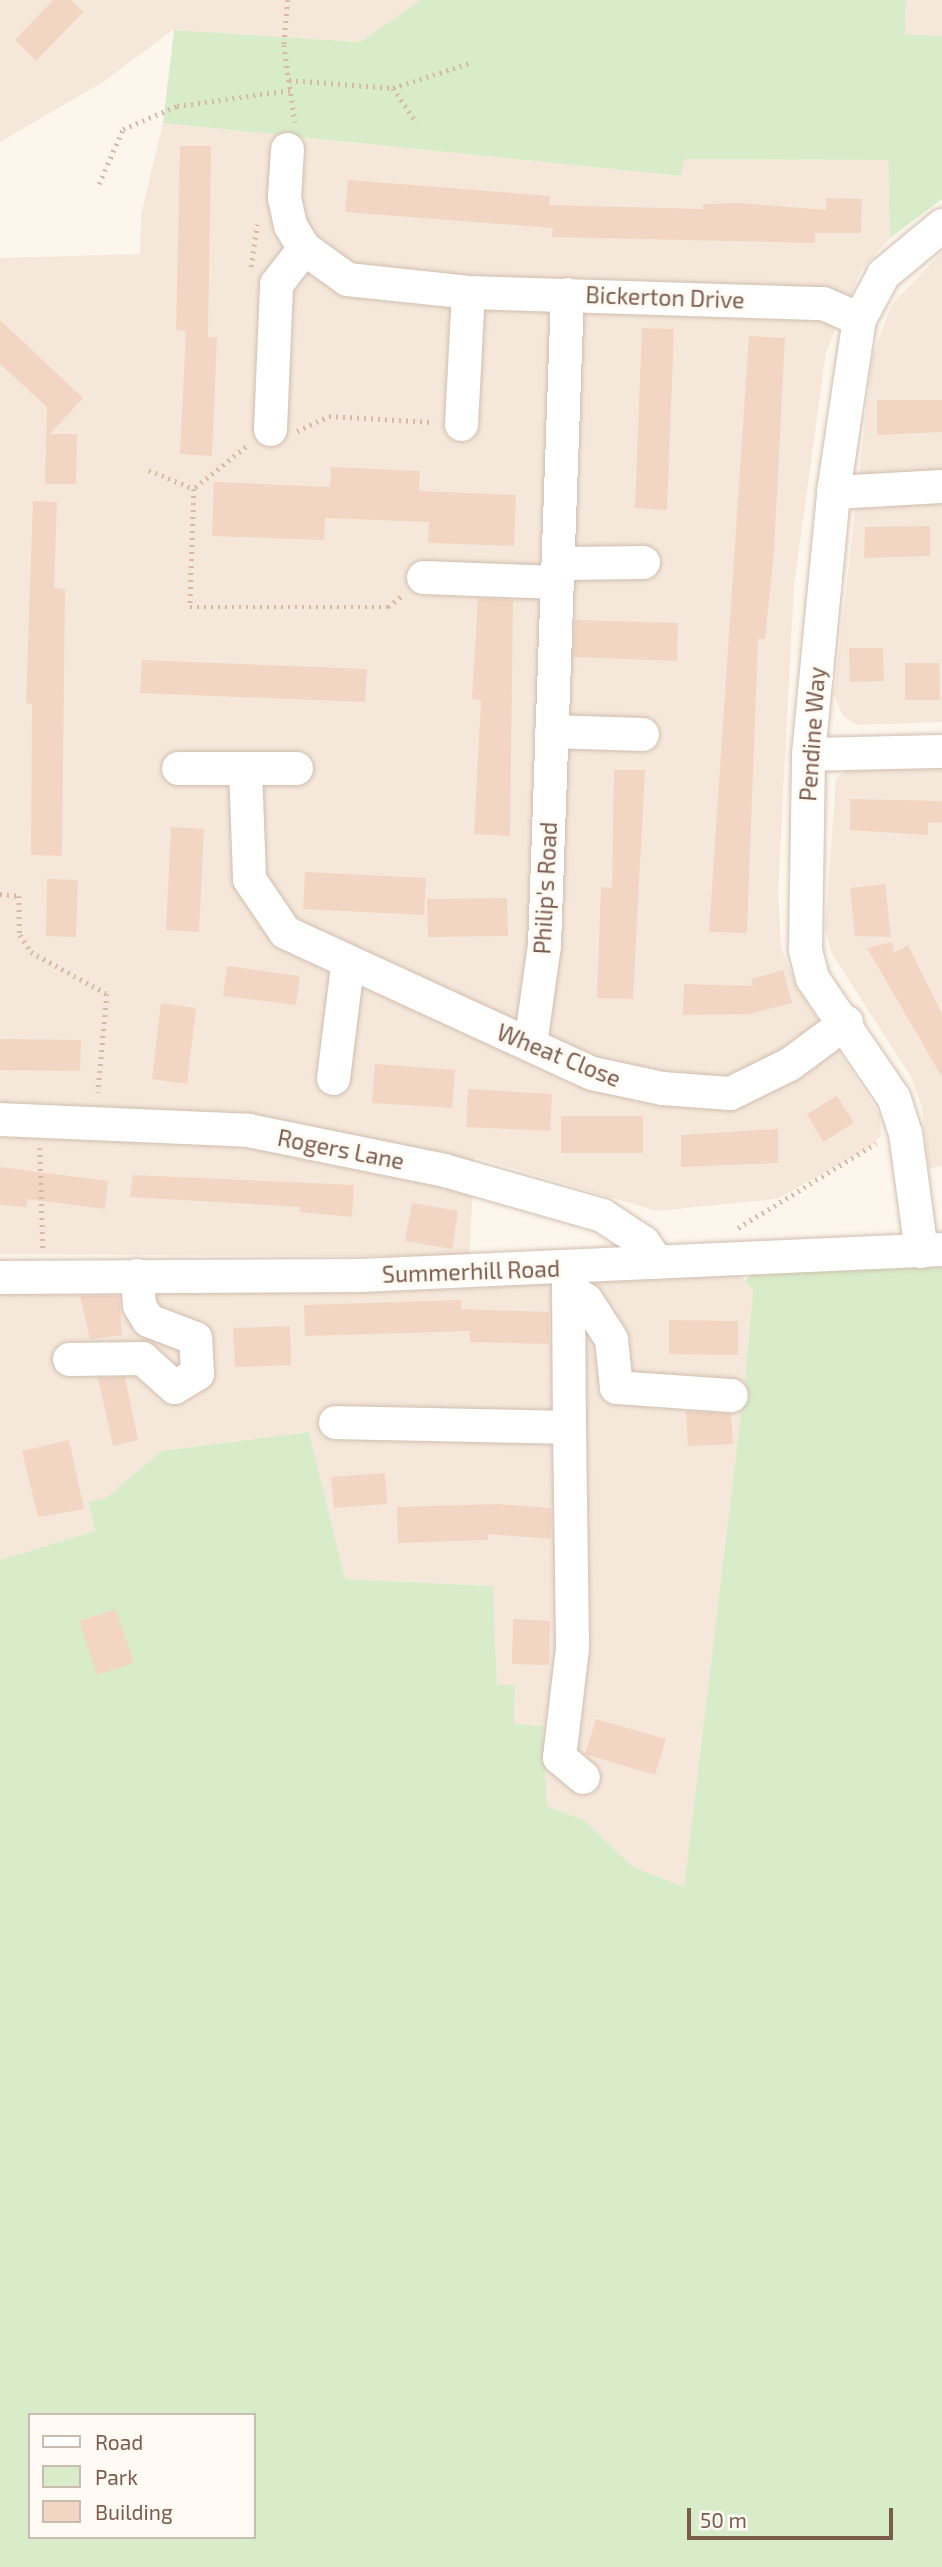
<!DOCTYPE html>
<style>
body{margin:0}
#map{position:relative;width:942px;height:2567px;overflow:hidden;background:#fdf6ec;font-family:"Exo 2",sans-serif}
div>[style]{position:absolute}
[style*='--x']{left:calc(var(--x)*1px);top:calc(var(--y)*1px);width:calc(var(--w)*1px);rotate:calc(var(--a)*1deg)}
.residential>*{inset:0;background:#f5e8da}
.green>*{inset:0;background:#d8ecc9}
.building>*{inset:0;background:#f3d5c3}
.path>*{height:4.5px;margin-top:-2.25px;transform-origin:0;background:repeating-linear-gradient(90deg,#d9b8a5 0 2px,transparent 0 7px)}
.roads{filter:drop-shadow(0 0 2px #d1beb0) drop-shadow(0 0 2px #d1beb0)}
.minor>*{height:33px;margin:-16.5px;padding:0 16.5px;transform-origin:16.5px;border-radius:16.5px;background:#fff}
span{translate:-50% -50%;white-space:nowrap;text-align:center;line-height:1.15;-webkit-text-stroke:6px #fffaf3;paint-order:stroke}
.street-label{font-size:23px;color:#7a5c4d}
.legend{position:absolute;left:28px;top:2413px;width:228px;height:126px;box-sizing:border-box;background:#fffaf3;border:2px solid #cabbb1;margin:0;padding:9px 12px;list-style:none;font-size:21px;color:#7a5c4d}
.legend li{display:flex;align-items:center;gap:14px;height:35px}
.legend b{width:35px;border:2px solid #cabbb1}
.scale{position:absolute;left:687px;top:2508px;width:206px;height:32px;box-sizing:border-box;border:4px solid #7a5c4d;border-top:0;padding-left:9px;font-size:21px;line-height:24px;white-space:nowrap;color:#7a5c4d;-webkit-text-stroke:5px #fffaf3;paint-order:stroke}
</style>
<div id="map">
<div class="residential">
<div style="clip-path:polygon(0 0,421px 0,360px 42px,173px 30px,103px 82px,0 142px)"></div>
<div style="clip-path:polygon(906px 0,942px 0,942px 36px,905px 34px)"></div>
<div style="clip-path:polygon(163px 123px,681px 176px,683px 159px,888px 160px,890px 238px,861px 270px,826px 352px,794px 586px,778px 892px,781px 948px,798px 989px,880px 1115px,881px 1136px,867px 1149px,777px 1199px,657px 1211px,475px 1157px,469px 1257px,0 1254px,0 258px,140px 254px,141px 215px)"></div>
<div style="clip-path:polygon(942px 252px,942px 722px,857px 725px,843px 716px,834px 695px,873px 353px,892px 304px)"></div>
<div style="clip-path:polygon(942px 764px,942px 1166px,929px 1168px,922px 1106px,910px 1075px,832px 954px,825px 929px,836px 779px,847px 769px)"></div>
<div style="clip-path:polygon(738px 1273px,753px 1290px,745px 1379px,684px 1888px,633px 1867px,584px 1820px,547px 1806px,543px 1726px,514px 1724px,515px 1686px,497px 1685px,493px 1586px,345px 1579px,309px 1432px,161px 1451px,106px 1498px,88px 1502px,95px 1531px,0 1560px,0 1282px)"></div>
</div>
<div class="green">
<div style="clip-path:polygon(421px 0,906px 0,905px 34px,942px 36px,942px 199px,890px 238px,888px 160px,684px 159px,681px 176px,163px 123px,174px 30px,360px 42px)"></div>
<div style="clip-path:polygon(evenodd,942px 1256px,942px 2567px,0 2567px,0 1560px,95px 1531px,88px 1502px,106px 1498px,161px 1451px,309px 1432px,345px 1579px,493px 1586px,497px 1685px,515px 1685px,514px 1724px,543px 1726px,547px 1806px,584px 1820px,633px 1867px,684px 1887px,745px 1379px,753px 1290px,745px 1281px,761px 1267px,942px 1256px,116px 1609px,133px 1663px,79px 1621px,116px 1609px,942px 1256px,30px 2415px,254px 2415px,254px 2537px,30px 2537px,30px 2415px)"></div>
</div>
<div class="building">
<div style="clip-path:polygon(53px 0,71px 0,83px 12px,36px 61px,15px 40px)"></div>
<div style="clip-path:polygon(180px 146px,211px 146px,208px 337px,217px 337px,212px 456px,180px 454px,186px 331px,176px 330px)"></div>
<div style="clip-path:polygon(348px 180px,550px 196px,549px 205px,703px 209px,703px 204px,740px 203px,826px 210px,826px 198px,862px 199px,861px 233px,815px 233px,815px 243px,552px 237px,553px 228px,345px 212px)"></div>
<div style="clip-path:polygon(0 320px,83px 398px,50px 434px,77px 434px,76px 484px,45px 484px,47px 407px,0 364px)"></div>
<div style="clip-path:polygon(642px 328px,674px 329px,667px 510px,635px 508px)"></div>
<div style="clip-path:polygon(749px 336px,785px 338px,774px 551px,765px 639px,758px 639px,747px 933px,709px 932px)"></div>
<div style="clip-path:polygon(877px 400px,942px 400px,942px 432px,877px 435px)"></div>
<div style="clip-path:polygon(331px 467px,420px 471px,419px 491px,516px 495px,514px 546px,428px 543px,429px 522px,325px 518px,324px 540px,212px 536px,214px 482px,330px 487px)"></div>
<div style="clip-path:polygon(33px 501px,57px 502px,54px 588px,65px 589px,62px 856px,31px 855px,32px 704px,26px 703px)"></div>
<div style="clip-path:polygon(930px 526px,930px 556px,864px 558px,865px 527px)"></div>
<div style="clip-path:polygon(478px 598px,513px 600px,510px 836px,474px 834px,481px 700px,472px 699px)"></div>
<div style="clip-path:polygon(575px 620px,678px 623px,677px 661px,573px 657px)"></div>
<div style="clip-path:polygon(849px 648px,883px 648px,884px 681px,850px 682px)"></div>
<div style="clip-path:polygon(142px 660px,367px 669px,365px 702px,140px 693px)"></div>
<div style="clip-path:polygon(905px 663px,939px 663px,940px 700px,905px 700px)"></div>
<div style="clip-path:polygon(614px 770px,645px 770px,633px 999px,597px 998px,601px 887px,612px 888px)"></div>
<div style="clip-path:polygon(850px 799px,942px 801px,942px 822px,928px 823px,928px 835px,850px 830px)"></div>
<div style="clip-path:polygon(171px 827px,204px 829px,199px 932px,166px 930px)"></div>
<div style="clip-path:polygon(305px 872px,426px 878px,424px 915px,303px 909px)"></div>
<div style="clip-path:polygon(47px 879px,78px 880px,76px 937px,46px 936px)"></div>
<div style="clip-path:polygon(885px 884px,891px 937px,855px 936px,850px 888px)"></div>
<div style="clip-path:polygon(507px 898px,508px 936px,428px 937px,427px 899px)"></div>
<div style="clip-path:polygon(892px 942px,894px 953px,908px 945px,942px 1014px,942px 1077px,867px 948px)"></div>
<div style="clip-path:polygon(227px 966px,300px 976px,296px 1005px,223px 996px)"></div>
<div style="clip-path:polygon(783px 970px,792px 1003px,750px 1014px,683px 1015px,684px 984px,753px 986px,751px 979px)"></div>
<div style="clip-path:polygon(161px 1003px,196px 1008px,187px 1084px,152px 1079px)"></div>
<div style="clip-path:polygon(0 1039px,81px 1040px,80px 1071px,0 1070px)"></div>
<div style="clip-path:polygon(375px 1064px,455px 1070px,452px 1108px,372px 1103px)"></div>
<div style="clip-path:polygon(468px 1089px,552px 1094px,550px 1131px,466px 1127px)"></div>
<div style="clip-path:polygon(837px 1096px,854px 1123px,823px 1142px,807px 1114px)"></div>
<div style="clip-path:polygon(561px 1116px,643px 1116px,643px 1153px,561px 1153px)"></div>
<div style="clip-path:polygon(778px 1129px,778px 1163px,681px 1167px,681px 1135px)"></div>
<div style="clip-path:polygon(0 1167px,108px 1181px,105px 1209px,27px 1199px,27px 1207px,0 1205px)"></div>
<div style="clip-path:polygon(133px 1175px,354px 1185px,352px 1217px,300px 1212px,301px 1207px,130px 1197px)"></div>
<div style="clip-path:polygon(412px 1203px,458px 1211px,452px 1249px,405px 1241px)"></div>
<div style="clip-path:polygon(80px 1296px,119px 1296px,122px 1335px,90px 1339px)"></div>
<div style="clip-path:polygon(461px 1300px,461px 1309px,549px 1312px,549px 1344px,470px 1342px,470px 1331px,305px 1336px,304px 1305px)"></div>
<div style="clip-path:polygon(669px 1320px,738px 1321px,738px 1355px,669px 1354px)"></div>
<div style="clip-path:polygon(290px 1326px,291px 1365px,235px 1367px,233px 1328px)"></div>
<div style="clip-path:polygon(125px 1377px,138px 1440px,113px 1446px,98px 1378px)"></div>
<div style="clip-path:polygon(686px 1411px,731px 1414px,733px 1444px,688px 1446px)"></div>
<div style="clip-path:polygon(69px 1440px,84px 1509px,38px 1517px,22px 1451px)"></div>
<div style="clip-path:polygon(385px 1473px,387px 1504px,334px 1508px,331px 1477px)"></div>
<div style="clip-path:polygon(498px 1504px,551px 1508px,551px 1539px,488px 1534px,488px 1540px,398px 1543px,397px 1507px)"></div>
<div style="clip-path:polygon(116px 1609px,134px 1663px,97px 1675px,79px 1621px)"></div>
<div style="clip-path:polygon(513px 1619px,550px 1621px,549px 1665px,512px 1664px)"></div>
<div style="clip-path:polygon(596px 1719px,666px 1739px,655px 1775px,585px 1754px)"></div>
</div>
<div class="path">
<div style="--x:288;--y:0;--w:45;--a:95.1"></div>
<div style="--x:284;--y:45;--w:78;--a:81.9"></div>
<div style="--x:289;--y:80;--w:104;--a:4.4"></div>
<div style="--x:393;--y:88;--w:81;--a:-18"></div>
<div style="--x:393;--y:88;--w:42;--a:55.6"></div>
<div style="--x:99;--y:184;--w:60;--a:-66.4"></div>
<div style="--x:123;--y:129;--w:59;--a:-23.1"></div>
<div style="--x:177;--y:106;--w:115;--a:-8"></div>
<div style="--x:251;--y:267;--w:43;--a:-82.1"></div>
<div style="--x:297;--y:431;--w:35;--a:-25"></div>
<div style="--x:329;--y:416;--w:103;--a:3.3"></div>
<div style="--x:246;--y:447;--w:67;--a:141.1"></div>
<div style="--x:194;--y:489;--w:118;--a:91.9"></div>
<div style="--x:190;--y:607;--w:198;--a:0"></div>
<div style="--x:388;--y:607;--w:17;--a:-40"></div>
<div style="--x:149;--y:470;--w:49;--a:22.9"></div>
<div style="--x:0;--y:894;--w:19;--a:6"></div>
<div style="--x:19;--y:896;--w:39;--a:89"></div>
<div style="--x:20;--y:935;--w:20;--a:57"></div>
<div style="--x:31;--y:952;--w:87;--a:28.9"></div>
<div style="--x:107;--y:994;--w:99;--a:95.2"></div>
<div style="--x:40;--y:1148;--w:100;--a:88.3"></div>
<div style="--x:738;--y:1228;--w:162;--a:-31.6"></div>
</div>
<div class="roads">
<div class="minor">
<div style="--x:287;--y:149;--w:48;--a:93.6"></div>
<div style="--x:284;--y:197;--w:29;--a:78"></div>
<div style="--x:290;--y:225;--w:27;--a:59"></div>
<div style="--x:304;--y:248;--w:53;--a:35.8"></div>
<div style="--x:347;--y:279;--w:122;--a:6.1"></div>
<div style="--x:468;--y:292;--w:355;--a:1.8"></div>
<div style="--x:823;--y:303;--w:39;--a:24"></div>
<div style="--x:461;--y:424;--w:132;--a:-87"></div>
<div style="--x:270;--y:429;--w:145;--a:-87.6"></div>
<div style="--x:276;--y:284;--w:46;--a:-52.1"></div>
<div style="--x:833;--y:492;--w:109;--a:-3.2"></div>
<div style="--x:560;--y:563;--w:83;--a:-0.7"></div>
<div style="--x:423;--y:577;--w:134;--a:2.1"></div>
<div style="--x:551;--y:731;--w:91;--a:1.9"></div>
<div style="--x:808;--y:754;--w:134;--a:-1.3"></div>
<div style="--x:178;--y:768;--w:118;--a:0"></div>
<div style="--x:245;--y:768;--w:111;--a:87.9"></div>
<div style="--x:249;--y:879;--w:64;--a:55.8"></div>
<div style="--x:285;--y:932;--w:338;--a:24.7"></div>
<div style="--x:592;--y:1073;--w:72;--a:12.1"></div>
<div style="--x:662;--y:1088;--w:68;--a:4.2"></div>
<div style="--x:730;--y:1093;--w:66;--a:-26.2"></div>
<div style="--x:789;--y:1064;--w:71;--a:-36.4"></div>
<div style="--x:530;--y:1044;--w:100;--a:-82"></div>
<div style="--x:544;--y:945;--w:651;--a:-87.98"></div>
<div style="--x:333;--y:1078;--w:114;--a:-82.9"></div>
<div style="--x:0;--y:1119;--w:248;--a:2.5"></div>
<div style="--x:248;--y:1130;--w:200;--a:11.5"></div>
<div style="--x:444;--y:1170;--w:164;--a:15.9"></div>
<div style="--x:602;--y:1215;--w:49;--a:33.4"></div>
<div style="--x:643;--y:1242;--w:24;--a:55"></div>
<div style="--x:921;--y:1251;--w:119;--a:-97.7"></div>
<div style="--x:905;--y:1133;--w:38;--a:-108"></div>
<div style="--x:893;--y:1097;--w:144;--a:-124.2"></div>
<div style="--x:812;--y:978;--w:30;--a:-104"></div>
<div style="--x:805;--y:949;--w:195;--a:-89.1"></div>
<div style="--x:808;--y:754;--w:263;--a:-84.5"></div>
<div style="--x:833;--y:492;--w:175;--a:-81.5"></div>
<div style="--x:859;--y:319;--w:51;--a:-61.9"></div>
<div style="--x:883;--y:274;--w:77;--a:-39.7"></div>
<div style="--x:0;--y:1277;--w:360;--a:-0.3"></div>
<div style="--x:360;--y:1275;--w:583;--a:-2.56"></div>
<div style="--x:568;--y:1288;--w:22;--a:34"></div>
<div style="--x:586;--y:1300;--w:46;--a:57.3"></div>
<div style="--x:611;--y:1339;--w:48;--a:84.1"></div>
<div style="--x:616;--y:1387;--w:115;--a:4"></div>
<div style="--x:69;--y:1359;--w:73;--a:-0.8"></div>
<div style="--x:142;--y:1358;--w:43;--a:42.2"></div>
<div style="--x:174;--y:1387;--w:27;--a:-31"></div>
<div style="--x:197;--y:1373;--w:35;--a:-93"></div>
<div style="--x:195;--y:1338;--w:50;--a:-159"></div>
<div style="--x:148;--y:1320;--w:17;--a:-121"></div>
<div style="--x:139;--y:1305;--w:30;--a:-94"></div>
<div style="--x:335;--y:1422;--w:234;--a:1.2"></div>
<div style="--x:569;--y:1427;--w:160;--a:-90.4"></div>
<div style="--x:569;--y:1427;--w:221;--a:89.2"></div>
<div style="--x:572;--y:1648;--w:110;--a:96.8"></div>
<div style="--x:559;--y:1757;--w:31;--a:40"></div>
</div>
</div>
<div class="street-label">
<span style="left:665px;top:297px;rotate:2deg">Bickerton Drive</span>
<span style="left:812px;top:734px;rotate:-86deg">Pendine Way</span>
<span style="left:545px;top:888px;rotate:-87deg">Philip's Road</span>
<span style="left:559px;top:1055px;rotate:22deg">Wheat Close</span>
<span style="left:341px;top:1149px;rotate:11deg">Rogers Lane</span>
<span style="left:471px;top:1271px;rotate:-2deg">Summerhill Road</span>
</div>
<ul class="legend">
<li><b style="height:9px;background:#fff"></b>Road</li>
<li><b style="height:19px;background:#d8ecc9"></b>Park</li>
<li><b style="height:19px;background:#f3d5c3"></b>Building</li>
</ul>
<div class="scale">50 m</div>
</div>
